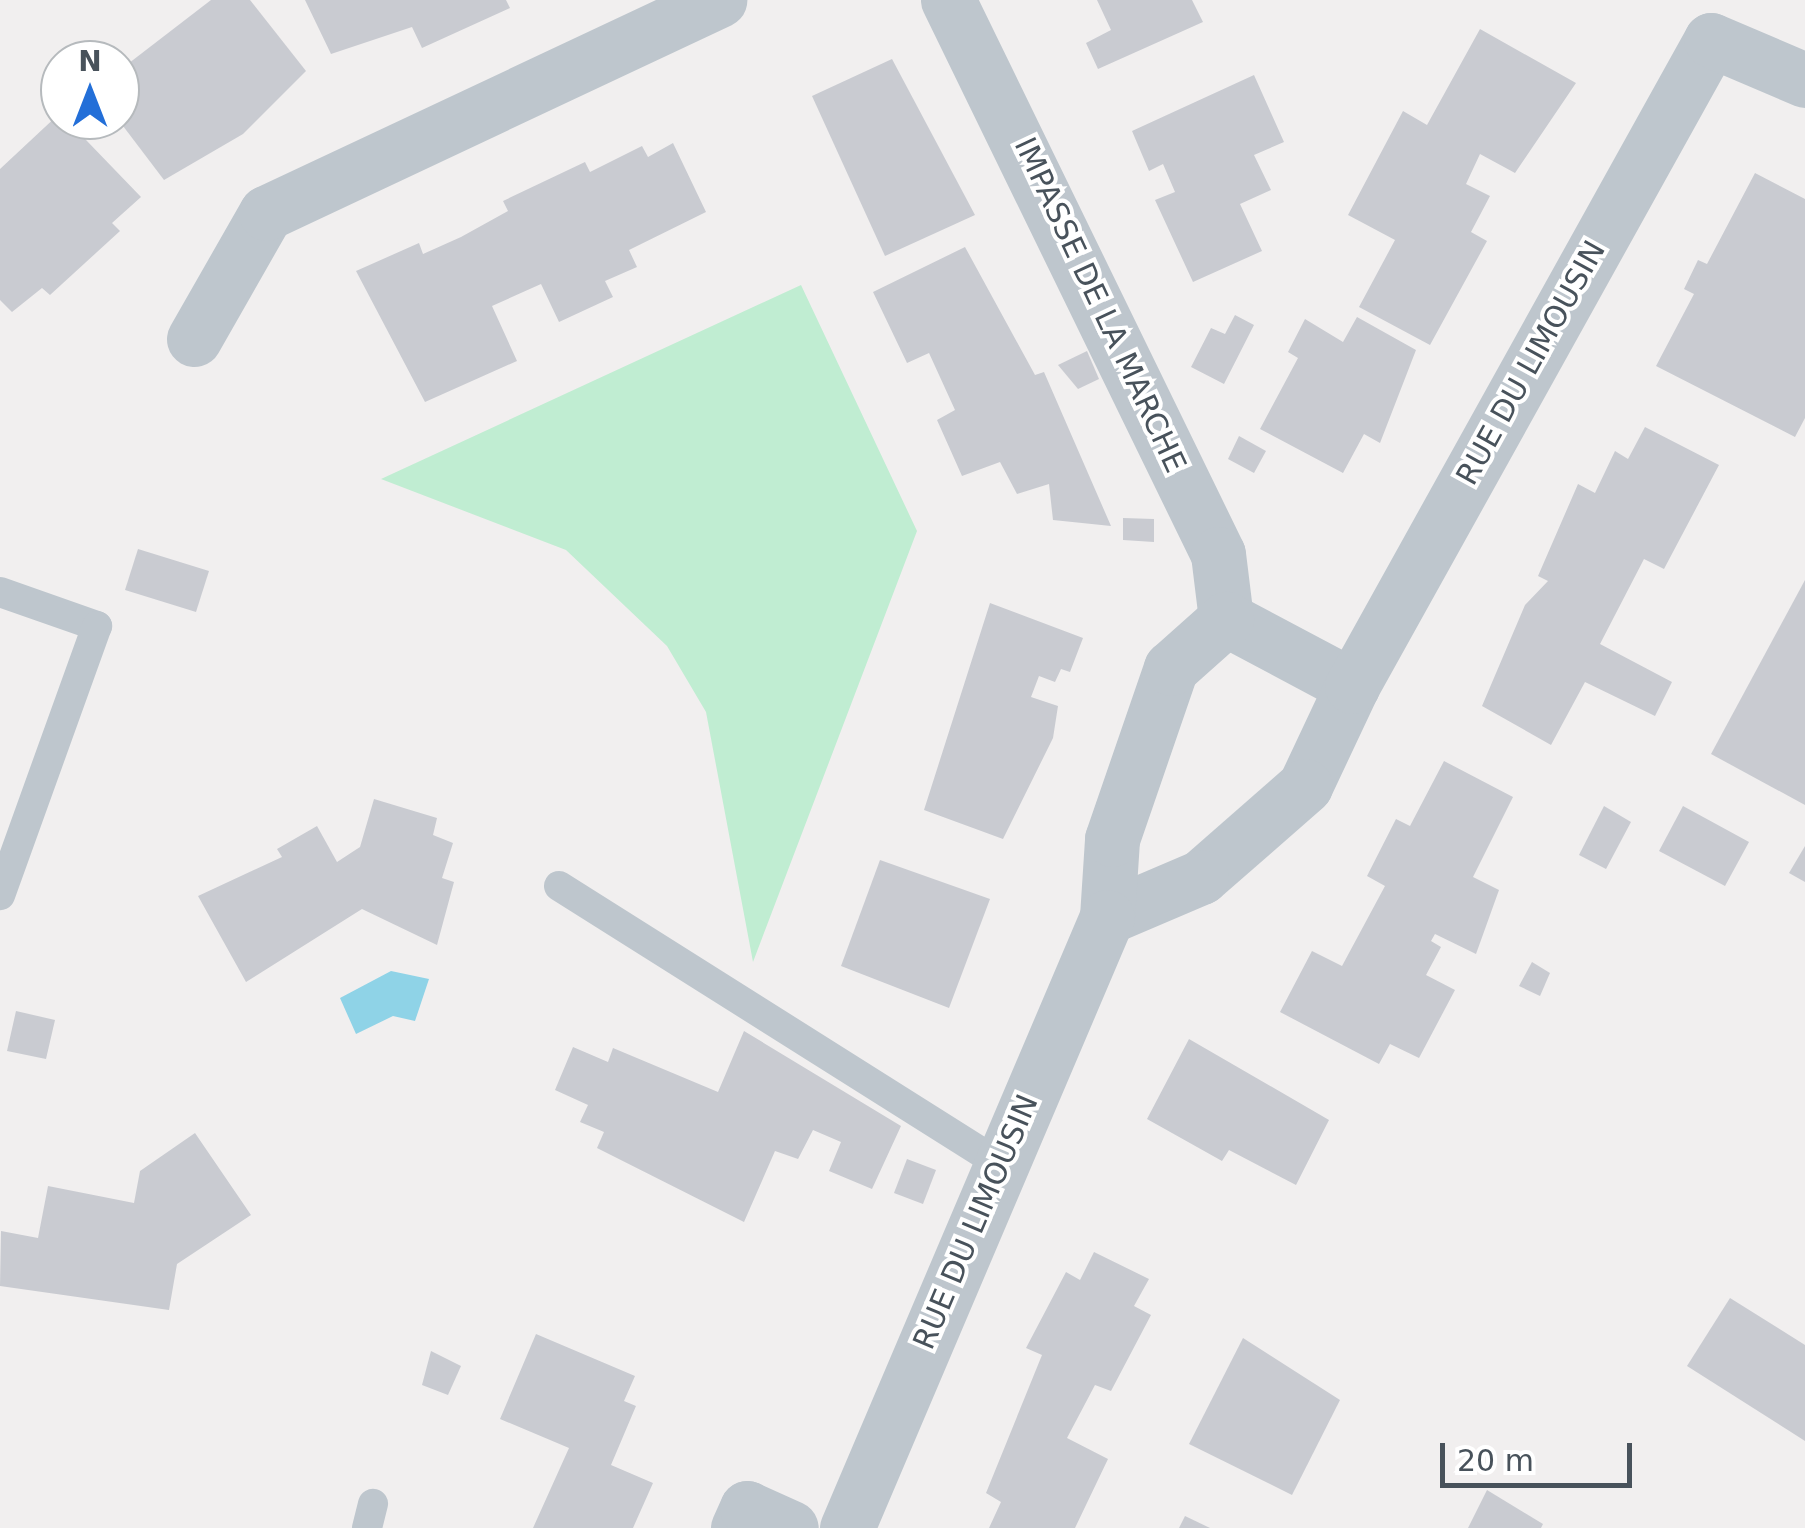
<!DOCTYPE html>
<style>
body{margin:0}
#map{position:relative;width:1805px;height:1528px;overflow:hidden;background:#f1efef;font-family:"DejaVu Sans",sans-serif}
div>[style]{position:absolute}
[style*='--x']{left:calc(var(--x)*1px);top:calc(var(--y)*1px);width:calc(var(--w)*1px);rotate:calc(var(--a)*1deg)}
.green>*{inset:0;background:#c0edd2}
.water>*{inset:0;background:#8fd3e7}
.building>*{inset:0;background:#c9cbd1}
.lane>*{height:30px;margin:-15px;padding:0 15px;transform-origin:15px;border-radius:15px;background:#bec6cd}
.street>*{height:55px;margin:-27.5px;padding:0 27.5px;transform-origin:27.5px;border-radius:27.5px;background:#bec6cd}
span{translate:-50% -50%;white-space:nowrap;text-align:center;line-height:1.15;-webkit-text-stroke:8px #fff;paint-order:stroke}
.street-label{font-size:30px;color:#48525b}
.north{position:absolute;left:40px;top:40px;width:100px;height:100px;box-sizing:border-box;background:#fff;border:2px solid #b6babd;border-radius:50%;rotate:0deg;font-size:28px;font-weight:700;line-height:40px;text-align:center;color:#48525b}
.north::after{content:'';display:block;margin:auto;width:35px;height:45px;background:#236fd8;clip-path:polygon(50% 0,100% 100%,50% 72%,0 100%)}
.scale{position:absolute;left:1440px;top:1443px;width:192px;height:45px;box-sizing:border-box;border:5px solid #48525b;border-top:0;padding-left:12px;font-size:30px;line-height:35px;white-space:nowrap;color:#48525b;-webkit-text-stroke:8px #fff;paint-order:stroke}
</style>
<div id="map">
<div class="green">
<div style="clip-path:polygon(801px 285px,917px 531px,753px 962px,706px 712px,667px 646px,566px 550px,381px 479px)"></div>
</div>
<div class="water">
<div style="clip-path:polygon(391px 971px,429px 979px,415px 1021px,393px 1016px,356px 1034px,340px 998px)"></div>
</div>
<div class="building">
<div style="clip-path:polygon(211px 0,250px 0,306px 71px,243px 134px,164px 180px,120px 122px,120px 70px)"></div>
<div style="clip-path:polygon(305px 0,506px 0,510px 8px,422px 48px,412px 27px,331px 54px)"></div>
<div style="clip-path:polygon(1097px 0,1192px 0,1203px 22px,1098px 69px,1086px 43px,1111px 30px)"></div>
<div style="clip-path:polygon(1480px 29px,1576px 83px,1515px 173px,1480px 154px,1466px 184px,1490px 196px,1471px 232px,1487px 241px,1430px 345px,1359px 307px,1395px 240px,1348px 215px,1403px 111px,1427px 125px)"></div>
<div style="clip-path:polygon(892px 59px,975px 215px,885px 256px,812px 96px)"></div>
<div style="clip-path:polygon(1254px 75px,1284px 142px,1254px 155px,1271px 190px,1240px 204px,1262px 251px,1193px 282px,1155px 200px,1175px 192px,1163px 164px,1149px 171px,1132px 131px)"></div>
<div style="clip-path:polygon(60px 113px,141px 197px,112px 223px,120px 231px,50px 295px,42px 288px,12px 312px,0 300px,0 169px)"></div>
<div style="clip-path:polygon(673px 143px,706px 212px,629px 250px,637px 267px,605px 281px,613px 297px,559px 322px,541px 284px,492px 306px,517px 361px,425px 402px,356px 271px,419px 243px,423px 254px,461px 237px,508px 211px,503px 201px,585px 162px,590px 172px,642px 146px,648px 157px)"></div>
<div style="clip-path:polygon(1755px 173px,1805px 199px,1805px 418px,1795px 437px,1656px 366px,1694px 294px,1684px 289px,1698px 260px,1707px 264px)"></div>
<div style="clip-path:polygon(965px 247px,1035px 375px,1044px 372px,1111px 526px,1053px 520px,1049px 484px,1017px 494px,1000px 462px,962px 476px,937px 420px,955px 410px,929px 353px,907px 363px,873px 292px)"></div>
<div style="clip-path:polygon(1235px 315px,1254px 325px,1224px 384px,1191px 367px,1211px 328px,1225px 334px)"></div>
<div style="clip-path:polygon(1357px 317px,1416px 350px,1380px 443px,1364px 434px,1343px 473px,1260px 429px,1298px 358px,1288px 352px,1305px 319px,1343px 342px)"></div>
<div style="clip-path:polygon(1087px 351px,1099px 379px,1078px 389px,1058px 365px)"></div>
<div style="clip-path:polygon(1645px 427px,1719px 465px,1664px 569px,1644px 559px,1600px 644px,1672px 682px,1655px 716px,1585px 682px,1551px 745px,1482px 706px,1525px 605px,1548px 581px,1538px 576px,1578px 484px,1595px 493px,1615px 451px,1628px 459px)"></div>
<div style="clip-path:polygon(1239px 436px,1266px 451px,1254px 473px,1228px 459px)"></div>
<div style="clip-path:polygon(1123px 518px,1154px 519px,1154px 542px,1123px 540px)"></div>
<div style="clip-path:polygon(138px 549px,209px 571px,196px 612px,125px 590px)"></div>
<div style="clip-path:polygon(1805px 580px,1805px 805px,1711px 754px)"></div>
<div style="clip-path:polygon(990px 603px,1083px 638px,1070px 672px,1061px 669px,1055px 682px,1039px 676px,1031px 697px,1058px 706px,1053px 738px,1003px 839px,924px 810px)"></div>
<div style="clip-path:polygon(1444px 761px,1513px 797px,1473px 877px,1499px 890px,1476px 954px,1435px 934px,1431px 941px,1441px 947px,1426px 975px,1455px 990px,1419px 1058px,1390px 1044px,1379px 1064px,1280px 1012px,1312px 951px,1342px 966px,1385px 886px,1367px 876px,1396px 819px,1410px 826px)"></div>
<div style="clip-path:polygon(374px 799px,437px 818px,433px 835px,453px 843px,442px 878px,454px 882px,437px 945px,362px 909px,246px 982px,198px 896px,282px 857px,277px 849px,317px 826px,337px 862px,360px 847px)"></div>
<div style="clip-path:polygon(1604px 806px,1631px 822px,1606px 869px,1579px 855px)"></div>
<div style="clip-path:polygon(1683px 806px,1749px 842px,1725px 886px,1659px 851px)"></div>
<div style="clip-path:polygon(1805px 846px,1805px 882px,1789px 873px)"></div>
<div style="clip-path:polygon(880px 860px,990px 899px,949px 1008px,841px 966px)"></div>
<div style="clip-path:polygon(1532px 962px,1550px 973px,1540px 996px,1519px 986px)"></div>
<div style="clip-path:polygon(16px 1011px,55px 1020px,46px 1059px,7px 1051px)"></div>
<div style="clip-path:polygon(744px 1031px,901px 1126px,872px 1189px,829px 1171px,841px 1142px,813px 1130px,798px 1159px,775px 1151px,744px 1222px,597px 1148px,604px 1132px,580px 1122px,588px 1105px,555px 1090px,573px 1047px,608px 1062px,613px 1048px,718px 1092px)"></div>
<div style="clip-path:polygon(1189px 1039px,1329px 1120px,1296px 1185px,1229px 1150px,1222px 1161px,1147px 1119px)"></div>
<div style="clip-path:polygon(195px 1133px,251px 1215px,177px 1264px,169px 1310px,0 1286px,1px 1231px,38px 1238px,48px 1186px,134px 1203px,140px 1171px)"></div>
<div style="clip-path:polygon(907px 1159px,936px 1170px,923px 1204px,894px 1193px)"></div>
<div style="clip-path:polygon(1094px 1252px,1149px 1279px,1134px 1306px,1151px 1315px,1111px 1391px,1095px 1385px,1067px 1438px,1108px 1459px,1075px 1528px,989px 1528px,1001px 1502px,986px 1493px,1042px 1355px,1026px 1348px,1066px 1272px,1080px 1280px)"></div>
<div style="clip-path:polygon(1730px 1298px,1805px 1345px,1805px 1441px,1687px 1366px)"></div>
<div style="clip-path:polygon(536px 1334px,635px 1376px,624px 1401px,636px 1406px,611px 1465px,653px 1483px,633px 1528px,533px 1528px,569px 1448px,500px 1419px)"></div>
<div style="clip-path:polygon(1243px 1338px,1340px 1400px,1292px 1495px,1189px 1444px)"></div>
<div style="clip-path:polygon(431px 1351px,461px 1366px,448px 1395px,422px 1385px)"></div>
<div style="clip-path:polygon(1487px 1490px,1543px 1524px,1541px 1528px,1468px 1528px)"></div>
<div style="clip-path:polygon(1185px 1516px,1210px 1528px,1179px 1528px)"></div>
</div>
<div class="lane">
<div style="--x:0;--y:592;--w:103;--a:19.3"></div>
<div style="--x:97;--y:626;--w:286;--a:109.8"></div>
<div style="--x:559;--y:886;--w:521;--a:32.23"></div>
<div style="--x:367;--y:1528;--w:25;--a:-76"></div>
</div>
<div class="street">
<div style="--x:948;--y:0;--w:616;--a:64.02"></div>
<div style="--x:1218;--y:554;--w:65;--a:83"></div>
<div style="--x:194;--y:339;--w:145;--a:-60.3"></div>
<div style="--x:266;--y:213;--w:501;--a:-25.18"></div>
<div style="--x:1226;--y:619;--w:143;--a:28"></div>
<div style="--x:1352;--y:686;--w:110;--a:115.2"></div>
<div style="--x:1305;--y:786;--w:138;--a:138.8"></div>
<div style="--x:1201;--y:877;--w:102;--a:156.9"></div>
<div style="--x:1107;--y:917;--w:78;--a:-86.3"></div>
<div style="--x:1112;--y:839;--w:181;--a:-71"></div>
<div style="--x:1171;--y:668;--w:74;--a:-41.7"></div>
<div style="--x:1352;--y:686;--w:739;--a:-60.94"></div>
<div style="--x:1711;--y:40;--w:102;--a:23.1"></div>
<div style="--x:738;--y:1528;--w:22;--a:-66"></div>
<div style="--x:747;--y:1508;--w:48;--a:24.4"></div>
<div style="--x:847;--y:1528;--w:664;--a:-66.95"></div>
</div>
<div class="street-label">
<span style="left:1100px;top:305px;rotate:65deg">IMPASSE DE LA MARCHE</span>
<span style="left:1531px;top:363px;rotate:-61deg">RUE DU LIMOUSIN</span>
<span style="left:976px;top:1222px;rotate:-67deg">RUE DU LIMOUSIN</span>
</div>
<div class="north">N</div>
<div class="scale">20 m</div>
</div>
